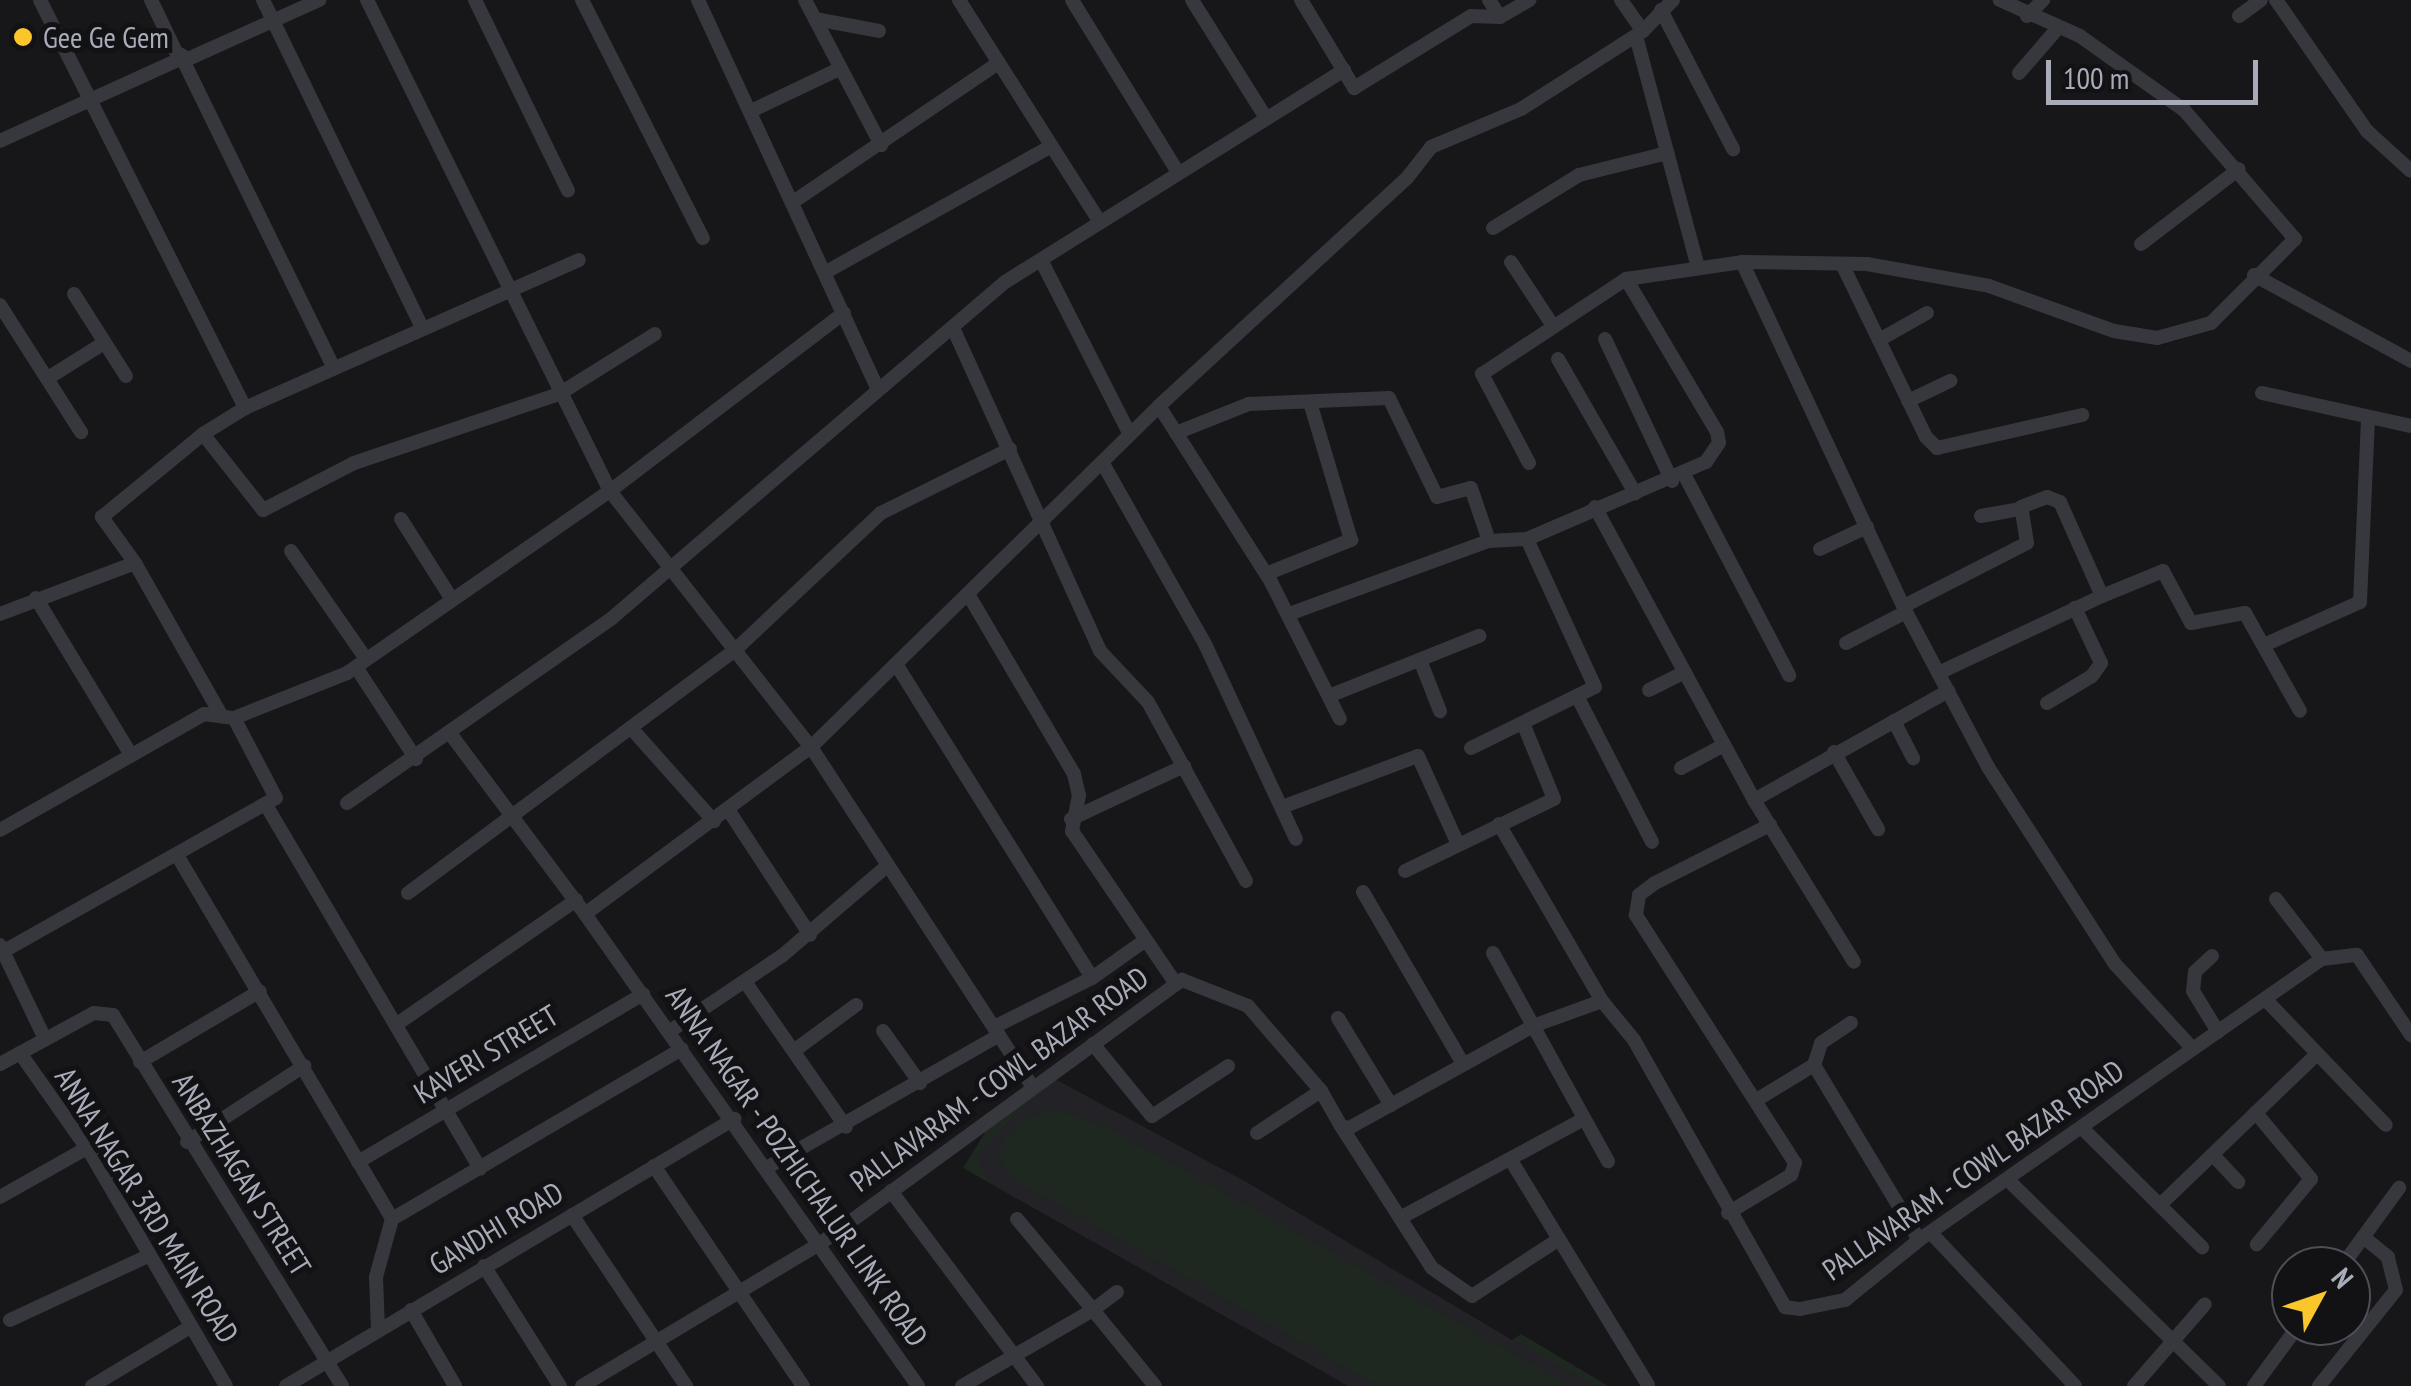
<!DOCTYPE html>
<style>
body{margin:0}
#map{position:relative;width:2411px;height:1386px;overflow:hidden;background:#171619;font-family:"PT Sans Narrow",sans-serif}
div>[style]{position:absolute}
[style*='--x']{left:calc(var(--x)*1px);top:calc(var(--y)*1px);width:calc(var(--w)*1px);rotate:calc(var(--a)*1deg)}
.built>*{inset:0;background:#232226}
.green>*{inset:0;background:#1e2720}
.minor>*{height:14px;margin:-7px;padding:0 7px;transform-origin:7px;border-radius:7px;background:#37383e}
.dots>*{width:28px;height:28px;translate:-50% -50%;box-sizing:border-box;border:5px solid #121114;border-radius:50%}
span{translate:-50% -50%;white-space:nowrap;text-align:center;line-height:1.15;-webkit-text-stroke:10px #121114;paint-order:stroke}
.poi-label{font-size:30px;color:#a8acb9}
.left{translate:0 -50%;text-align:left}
.street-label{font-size:30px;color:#a8acb9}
.north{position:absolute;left:2271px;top:1246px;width:100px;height:100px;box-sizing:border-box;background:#121114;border:2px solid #4e4f56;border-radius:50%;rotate:50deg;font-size:28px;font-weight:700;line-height:40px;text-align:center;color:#a8acb9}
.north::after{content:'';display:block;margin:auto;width:35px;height:45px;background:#fbc52c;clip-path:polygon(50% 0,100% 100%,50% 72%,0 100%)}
.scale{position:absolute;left:2046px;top:60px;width:212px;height:45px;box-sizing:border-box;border:5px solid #a8acb9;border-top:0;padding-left:12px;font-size:30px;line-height:35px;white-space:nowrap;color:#a8acb9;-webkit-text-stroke:8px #121114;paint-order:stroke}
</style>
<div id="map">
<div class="built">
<div style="clip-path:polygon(1055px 1079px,1248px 1183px,1512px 1340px,1521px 1334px,1608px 1386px,1348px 1386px,963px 1168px,988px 1128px)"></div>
</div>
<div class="green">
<div style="clip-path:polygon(1038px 1092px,978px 1153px,980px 1169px,995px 1186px,963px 1168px,988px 1128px)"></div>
<div style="clip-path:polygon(1053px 1108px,1109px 1128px,1572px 1386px,1378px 1386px,1012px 1179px,998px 1157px,1003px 1140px,1022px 1120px)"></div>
<div style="clip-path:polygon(1521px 1334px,1590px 1375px,1608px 1386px,1594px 1386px,1513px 1340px)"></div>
</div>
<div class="minor">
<div style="--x:40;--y:0;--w:457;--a:63.3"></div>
<div style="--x:151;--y:0;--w:58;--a:64.3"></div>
<div style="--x:176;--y:52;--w:14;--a:30"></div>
<div style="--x:188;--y:59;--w:144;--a:-24.2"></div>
<div style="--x:263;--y:0;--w:365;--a:64.1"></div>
<div style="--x:367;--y:0;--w:548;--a:63.67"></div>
<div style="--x:610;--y:491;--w:325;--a:51.9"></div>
<div style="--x:811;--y:747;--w:406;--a:56.9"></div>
<div style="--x:475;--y:0;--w:212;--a:64"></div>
<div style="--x:582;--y:0;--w:267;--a:63.1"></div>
<div style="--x:698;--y:0;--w:426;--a:65.2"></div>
<div style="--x:805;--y:0;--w:164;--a:62.3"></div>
<div style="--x:959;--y:0;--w:262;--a:57.6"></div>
<div style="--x:1072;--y:0;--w:202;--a:58.4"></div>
<div style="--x:1192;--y:0;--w:136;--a:57.9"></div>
<div style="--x:1301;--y:0;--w:103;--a:58.9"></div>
<div style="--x:1354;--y:88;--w:137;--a:-31.6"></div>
<div style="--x:1471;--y:16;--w:29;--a:2"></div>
<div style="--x:1500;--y:17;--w:34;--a:-30"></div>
<div style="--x:1489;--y:0;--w:20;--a:57"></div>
<div style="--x:1621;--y:0;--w:38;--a:55"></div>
<div style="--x:2276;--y:0;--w:160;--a:55.2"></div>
<div style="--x:2367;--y:131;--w:59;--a:42.3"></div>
<div style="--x:1661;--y:10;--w:157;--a:62.6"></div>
<div style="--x:2027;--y:16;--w:23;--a:-45"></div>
<div style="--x:2239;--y:16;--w:27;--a:-36"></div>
<div style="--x:815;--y:19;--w:65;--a:10.6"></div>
<div style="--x:1636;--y:36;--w:240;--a:75"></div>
<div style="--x:2019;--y:73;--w:58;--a:-49.2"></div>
<div style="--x:751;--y:111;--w:98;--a:-25.5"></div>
<div style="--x:0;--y:141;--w:200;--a:-24.5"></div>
<div style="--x:182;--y:58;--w:345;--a:63.9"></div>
<div style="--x:793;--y:202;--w:248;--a:-34.1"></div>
<div style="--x:1493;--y:228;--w:101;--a:-31.6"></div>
<div style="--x:1579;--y:175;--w:91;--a:-14"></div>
<div style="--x:2141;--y:244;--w:123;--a:-37.4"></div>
<div style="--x:1041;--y:260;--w:196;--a:63"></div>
<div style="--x:1511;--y:262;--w:73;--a:56.7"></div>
<div style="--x:1742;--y:262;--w:387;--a:64.9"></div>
<div style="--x:1906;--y:612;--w:175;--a:62.1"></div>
<div style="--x:1988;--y:767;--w:234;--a:57.2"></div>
<div style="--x:2115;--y:964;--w:115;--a:47.5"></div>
<div style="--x:1842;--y:264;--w:192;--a:64.1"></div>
<div style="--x:1926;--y:437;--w:16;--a:45"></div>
<div style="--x:1937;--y:448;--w:149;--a:-12.8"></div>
<div style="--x:826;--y:272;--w:257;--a:-29.2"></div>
<div style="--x:2254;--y:275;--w:179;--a:28.7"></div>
<div style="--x:74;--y:294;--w:97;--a:57.6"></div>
<div style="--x:0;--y:305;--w:151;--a:57.5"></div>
<div style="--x:953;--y:328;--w:355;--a:65.5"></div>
<div style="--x:1100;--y:651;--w:70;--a:46.7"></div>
<div style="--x:1148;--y:702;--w:204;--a:61.3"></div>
<div style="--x:1605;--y:339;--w:157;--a:64.7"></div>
<div style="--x:1879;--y:340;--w:55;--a:-29.4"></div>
<div style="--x:1558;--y:359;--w:155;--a:60.1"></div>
<div style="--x:48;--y:378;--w:66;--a:-32"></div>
<div style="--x:2262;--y:393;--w:153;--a:12.5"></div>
<div style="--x:1908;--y:401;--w:47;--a:-25.5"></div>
<div style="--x:1159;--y:406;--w:209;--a:57.5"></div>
<div style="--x:1271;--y:582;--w:153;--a:63.3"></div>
<div style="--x:1176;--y:433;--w:79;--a:-21.7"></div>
<div style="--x:1249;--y:404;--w:140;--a:-2.5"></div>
<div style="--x:1389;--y:398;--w:110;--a:64.1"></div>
<div style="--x:1437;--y:497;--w:35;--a:-15"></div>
<div style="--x:1471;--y:488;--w:56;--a:71.2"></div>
<div style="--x:203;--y:434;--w:97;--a:51.7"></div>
<div style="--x:263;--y:510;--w:102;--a:-27.3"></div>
<div style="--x:354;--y:463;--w:216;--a:-18.6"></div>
<div style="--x:559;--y:394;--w:113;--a:-32"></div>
<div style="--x:1102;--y:462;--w:209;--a:60.5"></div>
<div style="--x:1205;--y:644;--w:215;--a:65"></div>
<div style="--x:1529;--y:463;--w:101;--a:-117.8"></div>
<div style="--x:1482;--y:374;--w:173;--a:-33.4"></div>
<div style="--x:1626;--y:279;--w:117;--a:-8.3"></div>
<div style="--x:1742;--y:262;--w:125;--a:0.9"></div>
<div style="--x:1867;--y:264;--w:124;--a:10.2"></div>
<div style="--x:1989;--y:286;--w:133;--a:19.8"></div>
<div style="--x:2114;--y:331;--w:44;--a:9.2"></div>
<div style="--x:2157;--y:338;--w:56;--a:-15.5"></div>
<div style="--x:2211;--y:323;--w:119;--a:-45"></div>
<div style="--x:2295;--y:239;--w:170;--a:-130.7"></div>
<div style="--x:2184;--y:110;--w:128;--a:-144.6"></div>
<div style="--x:2080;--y:36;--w:88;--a:-155.8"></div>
<div style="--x:1685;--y:476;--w:225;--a:62.4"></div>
<div style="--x:1595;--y:507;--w:333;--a:61.5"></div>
<div style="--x:1754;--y:800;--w:190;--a:58.3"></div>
<div style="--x:1981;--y:516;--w:39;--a:-10"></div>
<div style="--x:401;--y:519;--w:93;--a:57.7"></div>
<div style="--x:1820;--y:549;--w:52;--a:-25.1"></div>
<div style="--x:291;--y:551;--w:131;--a:55.2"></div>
<div style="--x:135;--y:563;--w:57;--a:-125.7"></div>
<div style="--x:102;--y:517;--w:131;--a:-39.4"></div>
<div style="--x:203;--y:434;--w:49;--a:-31.8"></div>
<div style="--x:245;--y:408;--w:365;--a:-23.9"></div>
<div style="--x:1266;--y:574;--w:92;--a:-21.8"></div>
<div style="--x:1351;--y:540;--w:140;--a:-106.6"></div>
<div style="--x:968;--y:594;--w:209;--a:59.5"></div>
<div style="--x:1074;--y:774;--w:22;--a:77"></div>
<div style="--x:1079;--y:795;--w:37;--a:101"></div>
<div style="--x:1072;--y:831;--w:185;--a:55.8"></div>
<div style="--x:2102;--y:596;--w:66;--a:-22.3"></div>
<div style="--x:2163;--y:571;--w:59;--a:61.7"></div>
<div style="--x:2191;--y:623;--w:55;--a:-10.5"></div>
<div style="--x:2245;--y:613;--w:112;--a:60.7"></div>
<div style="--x:36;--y:598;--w:184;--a:58.8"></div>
<div style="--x:1904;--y:606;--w:138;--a:-27.1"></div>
<div style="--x:2027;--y:543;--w:36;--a:-99"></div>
<div style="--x:2021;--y:507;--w:28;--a:-21"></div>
<div style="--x:2047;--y:497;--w:14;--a:21"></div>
<div style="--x:2060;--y:502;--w:103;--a:65.9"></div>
<div style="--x:2102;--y:596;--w:181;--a:154.8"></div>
<div style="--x:0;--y:614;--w:144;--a:-20.7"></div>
<div style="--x:135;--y:563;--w:175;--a:60.5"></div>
<div style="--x:1289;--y:614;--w:213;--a:-20.1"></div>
<div style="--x:1489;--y:541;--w:38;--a:-3"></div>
<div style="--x:1527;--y:539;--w:195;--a:-23.3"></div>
<div style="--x:1706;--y:462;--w:23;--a:-56"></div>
<div style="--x:1719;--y:443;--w:11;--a:-100"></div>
<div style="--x:1717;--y:432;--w:178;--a:-120.7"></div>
<div style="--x:1846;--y:643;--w:68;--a:-27.3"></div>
<div style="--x:2264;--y:645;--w:105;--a:-24.1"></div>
<div style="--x:2360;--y:602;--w:185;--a:-87.5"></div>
<div style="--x:1420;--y:660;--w:55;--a:68.6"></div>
<div style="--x:896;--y:664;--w:370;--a:58"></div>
<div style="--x:356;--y:667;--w:110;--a:56.9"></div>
<div style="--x:1649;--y:690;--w:40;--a:-26.6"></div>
<div style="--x:1329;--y:696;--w:162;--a:-21.8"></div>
<div style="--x:1577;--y:696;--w:164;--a:62.8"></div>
<div style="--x:2047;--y:703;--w:52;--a:-31"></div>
<div style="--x:2092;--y:676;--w:16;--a:-55"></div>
<div style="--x:2101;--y:663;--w:61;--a:-115.3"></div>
<div style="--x:1894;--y:721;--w:42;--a:62.8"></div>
<div style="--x:631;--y:728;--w:125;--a:48.3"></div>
<div style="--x:452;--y:736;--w:222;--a:53.2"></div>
<div style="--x:1471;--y:748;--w:138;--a:-26.2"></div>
<div style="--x:1595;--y:687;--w:163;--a:-114.7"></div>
<div style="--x:1834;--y:752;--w:89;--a:60.3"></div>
<div style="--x:1681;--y:768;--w:49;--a:-28.1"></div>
<div style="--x:1754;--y:800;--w:223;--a:-29.3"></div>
<div style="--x:347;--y:803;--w:323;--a:-34.9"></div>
<div style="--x:612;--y:618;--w:517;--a:-40.53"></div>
<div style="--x:1005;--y:282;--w:400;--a:-32"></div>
<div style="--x:266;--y:805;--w:422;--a:59.5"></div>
<div style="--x:1282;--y:807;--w:145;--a:-20.6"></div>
<div style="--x:1418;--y:756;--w:94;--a:65.6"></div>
<div style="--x:729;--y:811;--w:148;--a:56.8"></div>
<div style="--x:1071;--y:819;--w:125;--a:-25.1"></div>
<div style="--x:1499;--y:824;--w:205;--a:59.8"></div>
<div style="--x:0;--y:830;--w:235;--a:-29.6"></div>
<div style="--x:204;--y:714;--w:30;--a:8"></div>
<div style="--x:234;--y:718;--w:122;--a:-21.7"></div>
<div style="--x:347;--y:673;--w:320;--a:-34.7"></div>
<div style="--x:610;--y:491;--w:294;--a:-37.3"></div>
<div style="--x:177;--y:855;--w:423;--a:59.4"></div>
<div style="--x:392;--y:1219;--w:336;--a:-30.4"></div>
<div style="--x:1405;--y:871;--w:165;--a:-25.8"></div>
<div style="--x:1554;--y:799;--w:82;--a:-112.2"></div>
<div style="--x:1363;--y:892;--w:197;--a:59.8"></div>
<div style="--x:408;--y:893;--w:406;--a:-36.6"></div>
<div style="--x:734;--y:651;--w:202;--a:-43.2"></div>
<div style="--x:881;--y:513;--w:144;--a:-26.4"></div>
<div style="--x:2276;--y:899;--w:76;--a:52.5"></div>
<div style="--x:0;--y:945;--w:104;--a:64.4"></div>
<div style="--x:4;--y:951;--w:312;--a:-29.4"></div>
<div style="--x:276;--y:798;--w:90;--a:-117.7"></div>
<div style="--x:1493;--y:953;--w:238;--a:61.1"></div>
<div style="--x:2212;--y:956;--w:23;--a:137"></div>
<div style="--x:2195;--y:972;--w:19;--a:96"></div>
<div style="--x:2193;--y:991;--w:48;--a:58.6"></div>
<div style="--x:746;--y:983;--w:175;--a:55.2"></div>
<div style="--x:2266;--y:1000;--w:173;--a:46.2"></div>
<div style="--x:1338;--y:1018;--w:102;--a:58.7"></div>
<div style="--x:397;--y:1024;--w:218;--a:-34.7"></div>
<div style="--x:994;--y:1027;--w:110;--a:-26.6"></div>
<div style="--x:1092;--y:978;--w:64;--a:-35.4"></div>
<div style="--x:670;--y:1031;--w:136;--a:-33.9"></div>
<div style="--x:783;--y:955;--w:138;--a:-40.6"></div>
<div style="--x:883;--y:1031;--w:64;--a:54.6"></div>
<div style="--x:1093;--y:1044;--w:93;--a:50.7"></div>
<div style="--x:1152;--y:1116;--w:91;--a:-33.3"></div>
<div style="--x:795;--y:1050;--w:76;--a:-36.4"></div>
<div style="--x:20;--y:1053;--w:123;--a:54.9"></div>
<div style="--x:91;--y:1154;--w:268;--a:59.8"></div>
<div style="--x:140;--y:1062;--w:139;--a:-30.6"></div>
<div style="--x:0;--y:1064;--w:107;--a:-28.5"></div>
<div style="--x:94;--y:1013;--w:19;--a:6"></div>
<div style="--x:113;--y:1015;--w:436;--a:58.3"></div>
<div style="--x:1814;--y:1065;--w:23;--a:-72"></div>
<div style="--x:1821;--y:1043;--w:36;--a:-34"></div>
<div style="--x:1758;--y:1099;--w:66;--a:-31.3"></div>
<div style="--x:1814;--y:1065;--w:204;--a:59"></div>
<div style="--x:2256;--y:1113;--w:86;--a:50.2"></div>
<div style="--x:2311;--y:1179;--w:85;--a:129.7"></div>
<div style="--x:1341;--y:1126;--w:109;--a:57.3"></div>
<div style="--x:1400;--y:1218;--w:209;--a:-28.3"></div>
<div style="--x:2083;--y:1129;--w:168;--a:44.8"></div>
<div style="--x:1257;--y:1133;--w:77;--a:-33.3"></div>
<div style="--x:187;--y:1142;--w:140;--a:-33"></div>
<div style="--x:2213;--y:1155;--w:37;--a:47"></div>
<div style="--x:358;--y:1162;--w:331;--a:-30.5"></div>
<div style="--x:1512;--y:1162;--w:261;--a:58.6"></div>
<div style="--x:654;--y:1166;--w:266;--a:55.9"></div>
<div style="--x:768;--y:1167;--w:266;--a:-29.7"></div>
<div style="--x:2009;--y:1181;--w:293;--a:44.3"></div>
<div style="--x:891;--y:1191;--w:244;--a:53.2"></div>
<div style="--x:0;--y:1197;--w:100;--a:-29.4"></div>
<div style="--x:2160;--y:1205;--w:216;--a:-43.9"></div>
<div style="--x:1728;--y:1213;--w:74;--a:-31.1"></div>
<div style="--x:1791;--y:1175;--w:13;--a:-72"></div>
<div style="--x:1795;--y:1163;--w:295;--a:-122.7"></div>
<div style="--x:1636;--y:915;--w:20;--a:-81"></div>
<div style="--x:1639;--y:895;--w:20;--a:-37"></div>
<div style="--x:1655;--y:883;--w:129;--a:-26.8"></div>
<div style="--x:572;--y:1215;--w:206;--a:56.3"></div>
<div style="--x:1400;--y:1218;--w:59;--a:57.4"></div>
<div style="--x:1432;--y:1268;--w:49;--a:35"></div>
<div style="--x:1472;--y:1296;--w:104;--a:-33.2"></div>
<div style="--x:1017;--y:1219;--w:119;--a:50.1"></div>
<div style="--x:1093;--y:1310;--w:30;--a:-37"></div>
<div style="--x:1931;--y:1233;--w:210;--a:46.7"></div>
<div style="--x:484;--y:1266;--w:142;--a:57.7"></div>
<div style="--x:2342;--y:1266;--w:97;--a:-53.8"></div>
<div style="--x:411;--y:1310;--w:88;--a:59.9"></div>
<div style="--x:10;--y:1320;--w:152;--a:-24.9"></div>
<div style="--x:378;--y:1329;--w:52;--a:-92.2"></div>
<div style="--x:376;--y:1277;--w:60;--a:-74.6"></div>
<div style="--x:92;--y:1386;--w:114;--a:-31"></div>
<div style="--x:286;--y:1386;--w:522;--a:-30.79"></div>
<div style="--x:582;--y:1386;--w:279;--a:-30.9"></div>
<div style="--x:821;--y:1243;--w:447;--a:-36.1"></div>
<div style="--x:1182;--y:980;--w:71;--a:21.5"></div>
<div style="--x:1248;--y:1006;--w:112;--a:49.3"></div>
<div style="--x:1321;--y:1091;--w:40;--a:60.3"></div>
<div style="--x:1341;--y:1126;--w:8;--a:14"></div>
<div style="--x:1349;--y:1128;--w:210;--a:-29"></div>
<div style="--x:1533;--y:1026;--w:73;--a:-19.9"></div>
<div style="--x:1602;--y:1001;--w:50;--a:50.6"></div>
<div style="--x:1634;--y:1040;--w:307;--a:60.5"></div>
<div style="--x:1785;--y:1307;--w:15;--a:8"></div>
<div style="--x:1800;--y:1309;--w:46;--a:-11.3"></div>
<div style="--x:1845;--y:1300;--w:95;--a:-39"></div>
<div style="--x:1919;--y:1240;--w:491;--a:-34.9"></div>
<div style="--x:2322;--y:959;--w:35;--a:-7"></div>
<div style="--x:2357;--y:955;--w:97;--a:56"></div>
<div style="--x:918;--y:1386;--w:578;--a:-125.2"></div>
<div style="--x:585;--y:914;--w:281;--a:-36.5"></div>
<div style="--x:811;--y:747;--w:487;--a:-44.4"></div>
<div style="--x:1159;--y:406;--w:337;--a:-42.6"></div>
<div style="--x:1407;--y:178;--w:39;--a:-52"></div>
<div style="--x:1431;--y:147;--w:98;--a:-22.9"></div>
<div style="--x:1521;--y:109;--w:145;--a:-32.6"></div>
<div style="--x:1643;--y:31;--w:43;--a:-45.9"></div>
<div style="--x:962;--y:1386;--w:151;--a:-30.1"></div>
<div style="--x:1093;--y:1310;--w:98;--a:50.8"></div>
<div style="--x:2134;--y:1386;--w:108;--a:-49.1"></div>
<div style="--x:2254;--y:1386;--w:74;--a:-53.7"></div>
<div style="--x:2319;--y:1386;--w:123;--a:-51.3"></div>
<div style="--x:2396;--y:1290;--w:34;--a:-104"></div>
<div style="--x:2388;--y:1257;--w:32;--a:-141"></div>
</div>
<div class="dots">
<div style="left:23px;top:37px;background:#fbc52c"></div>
</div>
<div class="poi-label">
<span class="left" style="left:43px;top:37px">Gee Ge Gem</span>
</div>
<div class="street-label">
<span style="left:486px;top:1054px;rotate:-31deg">KAVERI STREET</span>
<span style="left:999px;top:1079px;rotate:-36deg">PALLAVARAM - COWL BAZAR ROAD</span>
<span style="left:797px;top:1166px;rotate:55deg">ANNA NAGAR - POZHICHALUR LINK ROAD</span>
<span style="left:1973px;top:1170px;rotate:-35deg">PALLAVARAM - COWL BAZAR ROAD</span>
<span style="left:242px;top:1174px;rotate:58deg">ANBAZHAGAN STREET</span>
<span style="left:147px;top:1205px;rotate:58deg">ANNA NAGAR 3RD MAIN ROAD</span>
<span style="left:496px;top:1228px;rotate:-31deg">GANDHI ROAD</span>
</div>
<div class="north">N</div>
<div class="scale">100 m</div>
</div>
